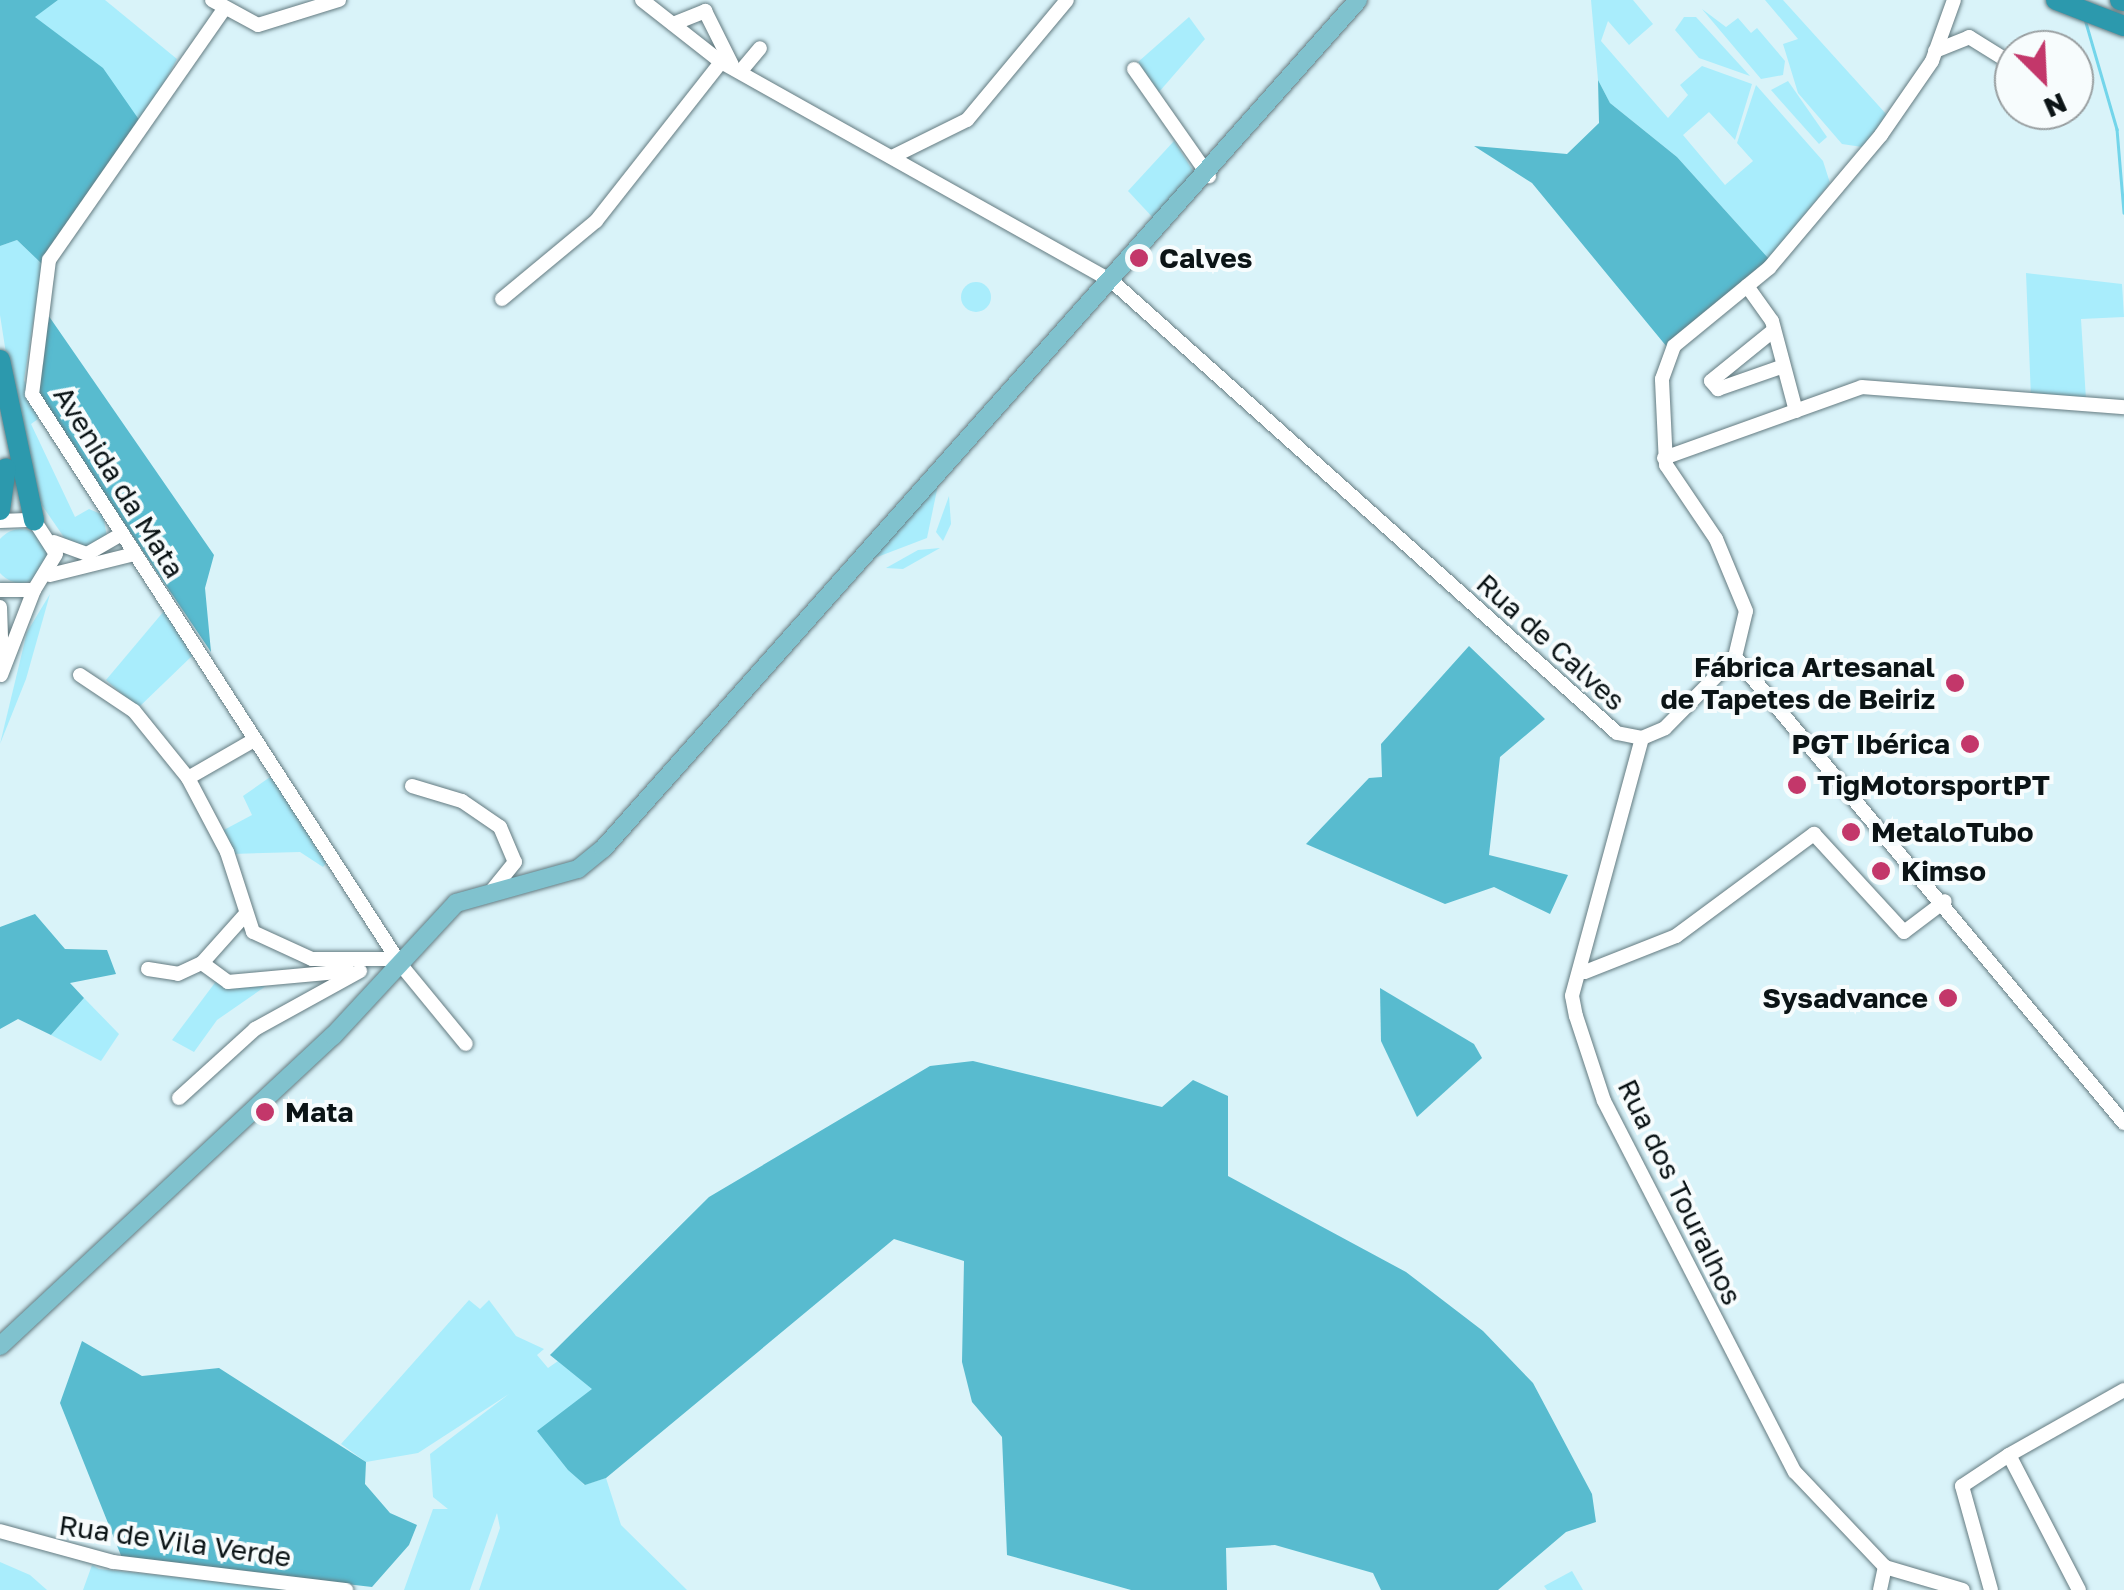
<!DOCTYPE html>
<meta charset="utf-8">
<style>
body{margin:0}
#map{position:relative;width:2124px;height:1590px;overflow:hidden;background:#d9f3f9;font-family:"Golos Text",sans-serif}
div>[style]{position:absolute}
[style*='--x']{left:calc(var(--x)*1px);top:calc(var(--y)*1px);width:calc(var(--w)*1px);rotate:calc(var(--a)*1deg)}
.green>*{inset:0;background:#a9edfc}
.round{border-radius:50%}
.forest>*{inset:0;background:#58bbcf}
.stream>*{height:2.5px;margin:-1.25px;padding:0 1.25px;transform-origin:1.25px;border-radius:1.25px;background:#73d5ea}
.roads{filter:drop-shadow(0 0 2px #647b81) drop-shadow(0 0 2px #647b81)}
.minor>*{height:14px;margin:-7px;padding:0 7px;transform-origin:7px;border-radius:7px;background:#fff}
.major>*{height:18px;margin:-9px;padding:0 9px;transform-origin:9px;border-radius:9px;background:#80c2ce}
.highway>*{height:20px;margin:-10px;padding:0 10px;transform-origin:10px;border-radius:10px;background:#2c99ad}
.dots>*{width:28px;height:28px;translate:-50% -50%;box-sizing:border-box;border:5px solid #f7fcfd;border-radius:50%}
span{translate:-50% -50%;white-space:nowrap;text-align:center;line-height:1.15;-webkit-text-stroke:8px #f7fcfd;paint-order:stroke}
.poi-label{font-size:28px;color:#0b1416;font-weight:700}
.left{translate:0 -50%;text-align:left}
.right{translate:-100% -50%;text-align:right}
.street-label{font-size:28px;color:#0b1416}
.north{position:absolute;left:1994px;top:30px;width:100px;height:100px;box-sizing:border-box;background:#f7fcfd;border:2px solid #999fa1;border-radius:50%;rotate:156deg;font-size:28px;font-weight:700;line-height:40px;text-align:center;color:#0b1416}
.north::after{content:'';display:block;margin:auto;width:35px;height:45px;background:#c3376a;clip-path:polygon(50% 0,100% 100%,50% 72%,0 100%)}
</style>
<div id="map">
<div class="green">
<div style="clip-path:polygon(58px 0,105px 0,177px 59px,142px 124px,34px 17px)"></div>
<div style="clip-path:polygon(1591px 0,1633px 0,1653px 24px,1629px 45px,1608px 21px,1601px 41px,1668px 118px,1688px 95px,1680px 85px,1702px 66px,1752px 84px,1735px 140px,1709px 112px,1683px 135px,1725px 185px,1753px 161px,1737px 143px,1756px 85px,1823px 161px,1830px 183px,1769px 259px,1677px 157px,1610px 103px,1598px 80px)"></div>
<div style="clip-path:polygon(1765px 0,1783px 0,1887px 115px,1862px 147px,1842px 144px,1798px 93px,1783px 44px,1798px 39px)"></div>
<div style="clip-path:polygon(1702px 9px,1726px 27px,1738px 18px,1751px 33px,1757px 28px,1785px 61px,1783px 75px,1761px 79px)"></div>
<div style="clip-path:polygon(1189px 17px,1205px 39px,1159px 92px,1138px 62px)"></div>
<div style="clip-path:polygon(1684px 17px,1696px 17px,1750px 76px,1699px 58px,1675px 30px)"></div>
<div style="clip-path:polygon(1788px 81px,1827px 137px,1819px 144px,1771px 90px)"></div>
<div style="clip-path:polygon(1174px 141px,1195px 174px,1156px 221px,1128px 191px)"></div>
<div style="clip-path:polygon(17px 240px,42px 264px,24px 380px,38px 419px,31px 424px,75px 517px,89px 509px,103px 515px,107px 537px,93px 550px,70px 546px,26px 482px,0 315px,0 246px)"></div>
<div style="clip-path:polygon(2026px 273px,2122px 284px,2124px 317px,2081px 319px,2086px 400px,2031px 398px)"></div>
<div class="round" style="left:961px;top:282px;width:30px;height:30px"></div>
<div style="clip-path:polygon(938px 485px,927px 538px,872px 559px)"></div>
<div style="clip-path:polygon(949px 496px,951px 524px,943px 541px,936px 532px)"></div>
<div class="round" style="left:-6px;top:529px;width:54px;height:54px"></div>
<div style="clip-path:polygon(940px 548px,903px 569px,886px 568px,918px 550px)"></div>
<div style="clip-path:polygon(50px 594px,26px 679px,0 744px,27px 632px)"></div>
<div style="clip-path:polygon(164px 611px,193px 655px,138px 708px,106px 680px)"></div>
<div style="clip-path:polygon(273px 775px,329px 860px,323px 867px,300px 852px,231px 854px,222px 831px,252px 815px,243px 796px)"></div>
<div style="clip-path:polygon(217px 980px,266px 986px,217px 1020px,194px 1052px,172px 1040px)"></div>
<div style="clip-path:polygon(84px 998px,119px 1034px,101px 1061px,51px 1035px)"></div>
<div style="clip-path:polygon(469px 1300px,480px 1309px,489px 1300px,516px 1336px,544px 1349px,537px 1355px,548px 1368px,558px 1361px,593px 1389px,538px 1432px,584px 1485px,606px 1478px,621px 1525px,687px 1590px,479px 1590px,500px 1528px,497px 1513px,470px 1590px,404px 1590px,433px 1509px,448px 1509px,433px 1497px,430px 1454px,509px 1394px,418px 1453px,366px 1462px,341px 1444px)"></div>
<div style="clip-path:polygon(0 1562px,30px 1575px,47px 1590px,0 1590px)"></div>
<div style="clip-path:polygon(92px 1565px,99px 1569px,298px 1590px,83px 1590px)"></div>
<div style="clip-path:polygon(1572px 1571px,1583px 1590px,1547px 1590px,1544px 1586px)"></div>
</div>
<div class="forest">
<div style="clip-path:polygon(0 0,58px 0,35px 17px,103px 68px,142px 124px,42px 264px,17px 240px,0 246px)"></div>
<div style="clip-path:polygon(1598px 80px,1610px 103px,1677px 157px,1769px 259px,1667px 347px,1532px 183px,1474px 146px,1567px 154px,1599px 123px)"></div>
<div style="clip-path:polygon(46px 312px,214px 555px,205px 588px,211px 652px,37px 394px)"></div>
<div style="clip-path:polygon(1469px 646px,1545px 719px,1500px 757px,1489px 855px,1568px 875px,1550px 914px,1494px 887px,1445px 904px,1306px 844px,1369px 778px,1382px 777px,1381px 744px)"></div>
<div style="clip-path:polygon(35px 914px,65px 949px,107px 950px,116px 974px,70px 983px,84px 998px,51px 1035px,18px 1019px,0 1029px,0 927px)"></div>
<div style="clip-path:polygon(1380px 988px,1474px 1044px,1482px 1058px,1417px 1117px,1381px 1041px)"></div>
<div style="clip-path:polygon(973px 1061px,1162px 1107px,1193px 1080px,1228px 1096px,1228px 1176px,1406px 1272px,1483px 1331px,1533px 1383px,1592px 1494px,1596px 1522px,1566px 1532px,1498px 1590px,1381px 1590px,1373px 1573px,1275px 1545px,1226px 1548px,1227px 1590px,1131px 1590px,1007px 1555px,1002px 1437px,972px 1402px,962px 1362px,964px 1261px,894px 1239px,606px 1478px,585px 1485px,568px 1470px,537px 1431px,592px 1389px,550px 1355px,709px 1197px,930px 1066px)"></div>
<div style="clip-path:polygon(82px 1341px,142px 1376px,219px 1368px,366px 1462px,365px 1484px,390px 1513px,417px 1525px,409px 1545px,372px 1587px,122px 1558px,60px 1403px)"></div>
</div>
<div class="stream">
<div style="--x:2085;--y:19;--w:115;--a:73.8"></div>
<div style="--x:2117;--y:129;--w:84;--a:85.2"></div>
</div>
<div class="roads">
<div class="minor">
<div style="--x:212;--y:0;--w:52;--a:28.5"></div>
<div style="--x:258;--y:25;--w:85;--a:-17.2"></div>
<div style="--x:642;--y:0;--w:100;--a:38.1"></div>
<div style="--x:721;--y:62;--w:450;--a:29.3"></div>
<div style="--x:1113;--y:282;--w:676;--a:41.82"></div>
<div style="--x:1617;--y:733;--w:25;--a:11"></div>
<div style="--x:1642;--y:738;--w:25;--a:-23"></div>
<div style="--x:1665;--y:728;--w:100;--a:-45.4"></div>
<div style="--x:1735;--y:657;--w:47;--a:-76.6"></div>
<div style="--x:1746;--y:611;--w:78;--a:-112.6"></div>
<div style="--x:1716;--y:539;--w:89;--a:-124"></div>
<div style="--x:1666;--y:465;--w:86;--a:-92.7"></div>
<div style="--x:1662;--y:379;--w:35;--a:-70"></div>
<div style="--x:1674;--y:346;--w:123;--a:-39.4"></div>
<div style="--x:1769;--y:268;--w:174;--a:-49.9"></div>
<div style="--x:1881;--y:135;--w:90;--a:-55.4"></div>
<div style="--x:1932;--y:61;--w:65;--a:-70.2"></div>
<div style="--x:222;--y:12;--w:302;--a:124.9"></div>
<div style="--x:49;--y:260;--w:135;--a:97.2"></div>
<div style="--x:32;--y:394;--w:680;--a:57.13"></div>
<div style="--x:401;--y:965;--w:102;--a:50.6"></div>
<div style="--x:673;--y:24;--w:35;--a:-22"></div>
<div style="--x:705;--y:11;--w:60;--a:63.4"></div>
<div style="--x:1935;--y:51;--w:37;--a:-22"></div>
<div style="--x:1969;--y:37;--w:53;--a:31.9"></div>
<div style="--x:1134;--y:69;--w:131;--a:55"></div>
<div style="--x:740;--y:72;--w:31;--a:-50"></div>
<div style="--x:892;--y:157;--w:84;--a:-26.3"></div>
<div style="--x:967;--y:120;--w:156;--a:-50.2"></div>
<div style="--x:1747;--y:286;--w:43;--a:54.5"></div>
<div style="--x:1772;--y:321;--w:93;--a:75.1"></div>
<div style="--x:502;--y:299;--w:122;--a:-39.7"></div>
<div style="--x:596;--y:221;--w:202;--a:-51.8"></div>
<div style="--x:1774;--y:330;--w:81;--a:141"></div>
<div style="--x:1711;--y:381;--w:11;--a:49"></div>
<div style="--x:1718;--y:389;--w:67;--a:-19.2"></div>
<div style="--x:1664;--y:458;--w:210;--a:-19.7"></div>
<div style="--x:1862;--y:387;--w:263;--a:4.4"></div>
<div style="--x:0;--y:521;--w:34;--a:-2"></div>
<div style="--x:34;--y:520;--w:40;--a:57.1"></div>
<div style="--x:56;--y:554;--w:42;--a:121.4"></div>
<div style="--x:34;--y:590;--w:34;--a:180"></div>
<div style="--x:54;--y:542;--w:35;--a:20"></div>
<div style="--x:87;--y:554;--w:39;--a:-30"></div>
<div style="--x:50;--y:575;--w:87;--a:-14"></div>
<div style="--x:0;--y:607;--w:59;--a:88.1"></div>
<div style="--x:1735;--y:657;--w:607;--a:50.15"></div>
<div style="--x:1;--y:675;--w:91;--a:-68.8"></div>
<div style="--x:80;--y:675;--w:65;--a:33.7"></div>
<div style="--x:134;--y:711;--w:86;--a:51.1"></div>
<div style="--x:188;--y:778;--w:84;--a:62.2"></div>
<div style="--x:227;--y:852;--w:84;--a:72"></div>
<div style="--x:253;--y:932;--w:65;--a:24.6"></div>
<div style="--x:312;--y:959;--w:85;--a:0"></div>
<div style="--x:1642;--y:738;--w:267;--a:105.2"></div>
<div style="--x:1572;--y:996;--w:20;--a:79"></div>
<div style="--x:1576;--y:1016;--w:89;--a:71.8"></div>
<div style="--x:1604;--y:1101;--w:417;--a:62.8"></div>
<div style="--x:1795;--y:1472;--w:131;--a:46.5"></div>
<div style="--x:188;--y:778;--w:76;--a:-29.9"></div>
<div style="--x:412;--y:786;--w:52;--a:16.7"></div>
<div style="--x:462;--y:801;--w:46;--a:34.4"></div>
<div style="--x:500;--y:827;--w:38;--a:67"></div>
<div style="--x:515;--y:862;--w:36;--a:129"></div>
<div style="--x:202;--y:963;--w:32;--a:36"></div>
<div style="--x:228;--y:982;--w:121;--a:-5.2"></div>
<div style="--x:202;--y:963;--w:63;--a:-48.2"></div>
<div style="--x:148;--y:969;--w:30;--a:9"></div>
<div style="--x:178;--y:974;--w:26;--a:-25"></div>
<div style="--x:1585;--y:972;--w:98;--a:-21.6"></div>
<div style="--x:1676;--y:936;--w:172;--a:-36.5"></div>
<div style="--x:1814;--y:834;--w:133;--a:47.4"></div>
<div style="--x:1904;--y:932;--w:51;--a:-37.1"></div>
<div style="--x:179;--y:1098;--w:103;--a:-42.2"></div>
<div style="--x:255;--y:1029;--w:120;--a:-28.9"></div>
<div style="--x:0;--y:1531;--w:117;--a:15.3"></div>
<div style="--x:113;--y:1562;--w:235;--a:6.9"></div>
<div style="--x:1885;--y:1567;--w:81;--a:16.4"></div>
<div style="--x:1880;--y:1590;--w:24;--a:-78"></div>
<div style="--x:1991;--y:1590;--w:108;--a:-105.6"></div>
<div style="--x:1962;--y:1486;--w:56;--a:-33.4"></div>
<div style="--x:2079;--y:1590;--w:152;--a:-117.4"></div>
<div style="--x:2009;--y:1455;--w:132;--a:-29.5"></div>
</div>
<div class="major">
<div style="--x:0;--y:1346;--w:455;--a:-43"></div>
<div style="--x:333;--y:1036;--w:181;--a:-47.2"></div>
<div style="--x:456;--y:903;--w:127;--a:-15.6"></div>
<div style="--x:578;--y:869;--w:32;--a:-39"></div>
<div style="--x:603;--y:849;--w:1136;--a:-48.35"></div>
</div>
<div class="highway">
<div style="--x:2056;--y:0;--w:73;--a:20.9"></div>
<div style="--x:2120;--y:0;--w:4;--a:14"></div>
<div style="--x:0;--y:360;--w:164;--a:78"></div>
<div style="--x:0;--y:510;--w:42;--a:-81.9"></div>
</div>
</div>
<div class="dots">
<div style="left:1139px;top:258px;background:#c3376a"></div>
<div style="left:1955px;top:683px;background:#c3376a"></div>
<div style="left:1970px;top:744px;background:#c3376a"></div>
<div style="left:1797px;top:785px;background:#c3376a"></div>
<div style="left:1851px;top:832px;background:#c3376a"></div>
<div style="left:1881px;top:871px;background:#c3376a"></div>
<div style="left:1948px;top:998px;background:#c3376a"></div>
<div style="left:265px;top:1112px;background:#c3376a"></div>
</div>
<div class="poi-label">
<span class="left" style="left:1159px;top:258px">Calves</span>
<span class="right" style="left:1935px;top:683px">Fábrica Artesanal<br>de Tapetes de Beiriz</span>
<span class="right" style="left:1950px;top:744px">PGT Ibérica</span>
<span class="left" style="left:1817px;top:785px">TigMotorsportPT</span>
<span class="left" style="left:1871px;top:832px">MetaloTubo</span>
<span class="left" style="left:1901px;top:871px">Kimso</span>
<span class="right" style="left:1928px;top:998px">Sysadvance</span>
<span class="left" style="left:285px;top:1112px">Mata</span>
</div>
<div class="street-label">
<span style="left:119px;top:482px;rotate:58deg">Avenida da Mata</span>
<span style="left:1551px;top:642px;rotate:42deg">Rua de Calves</span>
<span style="left:1680px;top:1192px;rotate:64deg">Rua dos Touralhos</span>
<span style="left:175px;top:1541px;rotate:8deg">Rua de Vila Verde</span>
</div>
<div class="north">N</div>
</div>
